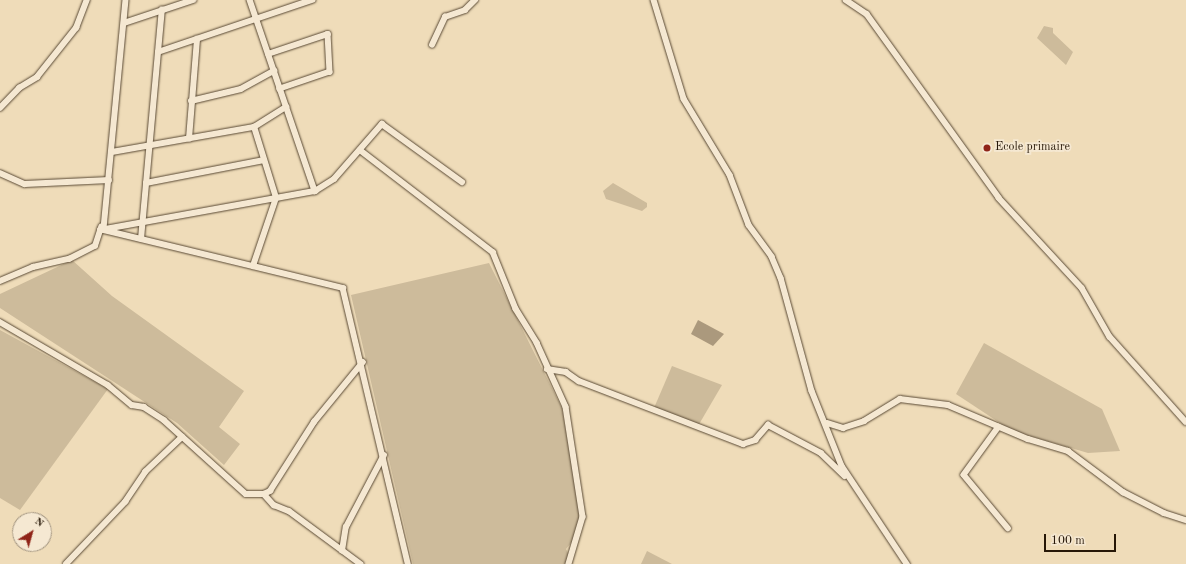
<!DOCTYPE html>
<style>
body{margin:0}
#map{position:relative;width:1186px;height:564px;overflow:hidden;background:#efdcb9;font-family:"Old Standard TT",serif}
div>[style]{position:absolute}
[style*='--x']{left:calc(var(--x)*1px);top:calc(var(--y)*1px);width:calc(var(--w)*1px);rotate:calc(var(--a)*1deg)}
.green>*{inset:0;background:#cdbb9b}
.water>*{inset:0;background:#ab997d}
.roads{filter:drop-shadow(0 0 1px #594934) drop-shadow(0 0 1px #594934)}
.minor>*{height:5.5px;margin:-2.75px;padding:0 2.75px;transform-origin:2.75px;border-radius:2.75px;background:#f5e8d2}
.dots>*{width:11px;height:11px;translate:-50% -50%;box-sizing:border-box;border:2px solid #f5e8d2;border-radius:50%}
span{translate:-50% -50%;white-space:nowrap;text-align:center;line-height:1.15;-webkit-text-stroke:3.5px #f5e8d2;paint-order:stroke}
.poi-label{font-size:12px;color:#271808}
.left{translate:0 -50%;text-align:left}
.north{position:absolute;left:12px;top:512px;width:40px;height:40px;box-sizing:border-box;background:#f5e8d2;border:1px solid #a39581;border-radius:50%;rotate:37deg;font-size:11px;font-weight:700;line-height:16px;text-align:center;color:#271808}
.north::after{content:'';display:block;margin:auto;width:14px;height:18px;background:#8f2418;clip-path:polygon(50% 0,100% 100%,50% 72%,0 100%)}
.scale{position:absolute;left:1044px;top:534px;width:72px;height:18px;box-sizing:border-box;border:2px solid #271808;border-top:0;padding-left:5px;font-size:12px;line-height:14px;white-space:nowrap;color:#271808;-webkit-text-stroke:3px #f5e8d2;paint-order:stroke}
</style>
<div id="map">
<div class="green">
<div style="clip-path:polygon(1044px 26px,1053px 28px,1053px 33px,1073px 52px,1066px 65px,1037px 38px)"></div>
<div style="clip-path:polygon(613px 183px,647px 203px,647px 207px,642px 211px,606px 199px,603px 191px)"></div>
<div style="clip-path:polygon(72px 260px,112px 296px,244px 391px,219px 427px,240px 444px,224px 465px,177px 423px,0 308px,0 294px)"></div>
<div style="clip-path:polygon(489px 263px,562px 408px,581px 519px,575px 538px,566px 549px,569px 555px,566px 564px,413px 564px,351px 295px)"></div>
<div style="clip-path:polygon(0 330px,108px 389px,20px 510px,0 498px)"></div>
<div style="clip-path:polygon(984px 343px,1102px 409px,1120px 451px,1088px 453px,1027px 435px,1009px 429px,956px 394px)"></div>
<div style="clip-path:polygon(672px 366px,722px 385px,698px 426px,654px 408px)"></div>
<div style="clip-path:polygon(647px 551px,672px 564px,641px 564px)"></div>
</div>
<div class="water">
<div style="clip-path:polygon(698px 320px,724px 334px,713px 346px,691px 334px)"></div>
</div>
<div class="roads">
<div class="minor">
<div style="--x:126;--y:0;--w:231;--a:95.5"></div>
<div style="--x:104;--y:230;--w:153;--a:13.6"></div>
<div style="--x:253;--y:266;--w:72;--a:-71.3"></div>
<div style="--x:276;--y:198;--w:74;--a:-107.2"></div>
<div style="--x:250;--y:0;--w:202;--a:71.2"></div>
<div style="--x:654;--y:0;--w:103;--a:73.1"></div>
<div style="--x:684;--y:99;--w:89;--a:58.8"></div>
<div style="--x:730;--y:175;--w:53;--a:69.2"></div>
<div style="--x:749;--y:225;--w:39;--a:54"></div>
<div style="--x:772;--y:257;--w:23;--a:67"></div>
<div style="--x:781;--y:278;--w:117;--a:74.7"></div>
<div style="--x:812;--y:391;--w:81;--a:68.2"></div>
<div style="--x:842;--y:466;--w:118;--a:56.4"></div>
<div style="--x:846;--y:0;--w:25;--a:34"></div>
<div style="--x:867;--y:14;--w:226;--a:54.3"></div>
<div style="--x:999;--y:198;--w:122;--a:47.3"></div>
<div style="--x:1082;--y:288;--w:56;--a:60.3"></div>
<div style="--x:1110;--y:337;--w:114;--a:48.2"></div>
<div style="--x:124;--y:23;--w:73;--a:-18.4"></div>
<div style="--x:432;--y:45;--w:31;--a:-65"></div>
<div style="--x:445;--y:17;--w:21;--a:-19"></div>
<div style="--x:465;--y:10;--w:14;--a:-45"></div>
<div style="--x:158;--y:52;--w:163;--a:-18.7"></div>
<div style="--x:268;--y:54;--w:63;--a:-18.4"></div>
<div style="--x:328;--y:34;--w:38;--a:87"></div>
<div style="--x:330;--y:72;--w:53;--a:161.2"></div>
<div style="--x:191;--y:101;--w:51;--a:-13.5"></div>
<div style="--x:241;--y:89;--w:38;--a:-29"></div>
<div style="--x:0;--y:108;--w:28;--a:-46"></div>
<div style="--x:19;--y:88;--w:21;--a:-31"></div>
<div style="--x:37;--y:77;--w:63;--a:-51.5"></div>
<div style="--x:76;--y:28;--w:30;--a:-69"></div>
<div style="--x:189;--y:139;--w:100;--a:-85.4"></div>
<div style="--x:360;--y:150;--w:168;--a:37.5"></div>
<div style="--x:493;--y:252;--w:61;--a:68"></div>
<div style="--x:516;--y:309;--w:40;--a:58"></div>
<div style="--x:537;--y:343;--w:70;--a:65.6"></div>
<div style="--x:566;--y:407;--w:111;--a:81.2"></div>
<div style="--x:583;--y:517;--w:49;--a:106.6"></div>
<div style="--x:112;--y:152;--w:144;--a:-10"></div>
<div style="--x:254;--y:127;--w:38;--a:-32"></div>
<div style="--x:0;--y:173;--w:27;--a:24"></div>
<div style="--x:25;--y:184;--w:84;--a:-2.7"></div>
<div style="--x:146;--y:183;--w:120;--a:-11"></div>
<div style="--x:100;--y:230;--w:219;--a:-10.3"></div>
<div style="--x:315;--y:191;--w:22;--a:-32"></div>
<div style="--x:334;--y:179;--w:73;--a:-48.9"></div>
<div style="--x:382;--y:124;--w:99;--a:35.9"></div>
<div style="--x:141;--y:239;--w:230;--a:-84.8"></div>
<div style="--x:253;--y:266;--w:93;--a:13.7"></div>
<div style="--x:343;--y:288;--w:284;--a:76.7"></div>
<div style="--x:0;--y:281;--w:36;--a:-23"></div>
<div style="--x:33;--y:267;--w:37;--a:-13"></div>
<div style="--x:69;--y:259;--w:29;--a:-27"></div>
<div style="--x:95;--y:246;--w:20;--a:-72"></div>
<div style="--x:0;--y:322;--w:125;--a:30.3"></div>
<div style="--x:108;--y:385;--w:31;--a:40"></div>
<div style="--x:132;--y:405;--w:12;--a:9"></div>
<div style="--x:144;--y:407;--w:24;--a:33"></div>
<div style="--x:164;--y:420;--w:110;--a:42.1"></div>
<div style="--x:246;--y:494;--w:18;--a:0"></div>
<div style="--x:264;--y:494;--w:7;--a:-27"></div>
<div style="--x:270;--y:491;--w:82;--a:-57.5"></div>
<div style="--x:314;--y:422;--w:77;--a:-50.8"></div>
<div style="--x:547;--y:369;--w:19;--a:9"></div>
<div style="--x:566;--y:372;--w:16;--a:35"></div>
<div style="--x:579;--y:381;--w:176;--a:21"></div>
<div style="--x:743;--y:444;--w:13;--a:-18"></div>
<div style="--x:755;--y:440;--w:20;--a:-49"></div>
<div style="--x:768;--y:425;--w:60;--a:27.8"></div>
<div style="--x:821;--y:453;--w:33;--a:44"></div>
<div style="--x:827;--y:423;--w:17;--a:17"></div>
<div style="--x:843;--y:428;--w:22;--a:-18"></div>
<div style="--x:864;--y:421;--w:42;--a:-31.4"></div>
<div style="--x:900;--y:399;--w:48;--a:7.1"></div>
<div style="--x:948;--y:405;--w:87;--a:23"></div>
<div style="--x:1028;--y:439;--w:42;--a:16.7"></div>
<div style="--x:1068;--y:451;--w:69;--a:36.7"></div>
<div style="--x:1123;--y:492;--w:46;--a:27.1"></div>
<div style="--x:1164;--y:513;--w:23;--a:18"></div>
<div style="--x:999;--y:427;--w:59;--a:126.1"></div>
<div style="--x:964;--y:475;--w:69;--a:50.3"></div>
<div style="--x:264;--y:494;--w:15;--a:48"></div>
<div style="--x:274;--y:505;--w:16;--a:22"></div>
<div style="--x:289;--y:511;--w:89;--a:36.4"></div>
<div style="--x:342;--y:551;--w:24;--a:-81"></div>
<div style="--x:346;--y:527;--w:81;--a:-62.2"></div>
<div style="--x:66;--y:564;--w:86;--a:-46.4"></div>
<div style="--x:125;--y:502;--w:36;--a:-56"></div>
<div style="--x:145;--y:472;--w:51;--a:-43.4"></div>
</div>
</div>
<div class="dots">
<div style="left:987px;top:148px;background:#8f2418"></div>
</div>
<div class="poi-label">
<span class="left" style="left:995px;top:148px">Ecole primaire</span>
</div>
<div class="north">N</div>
<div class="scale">100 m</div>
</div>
